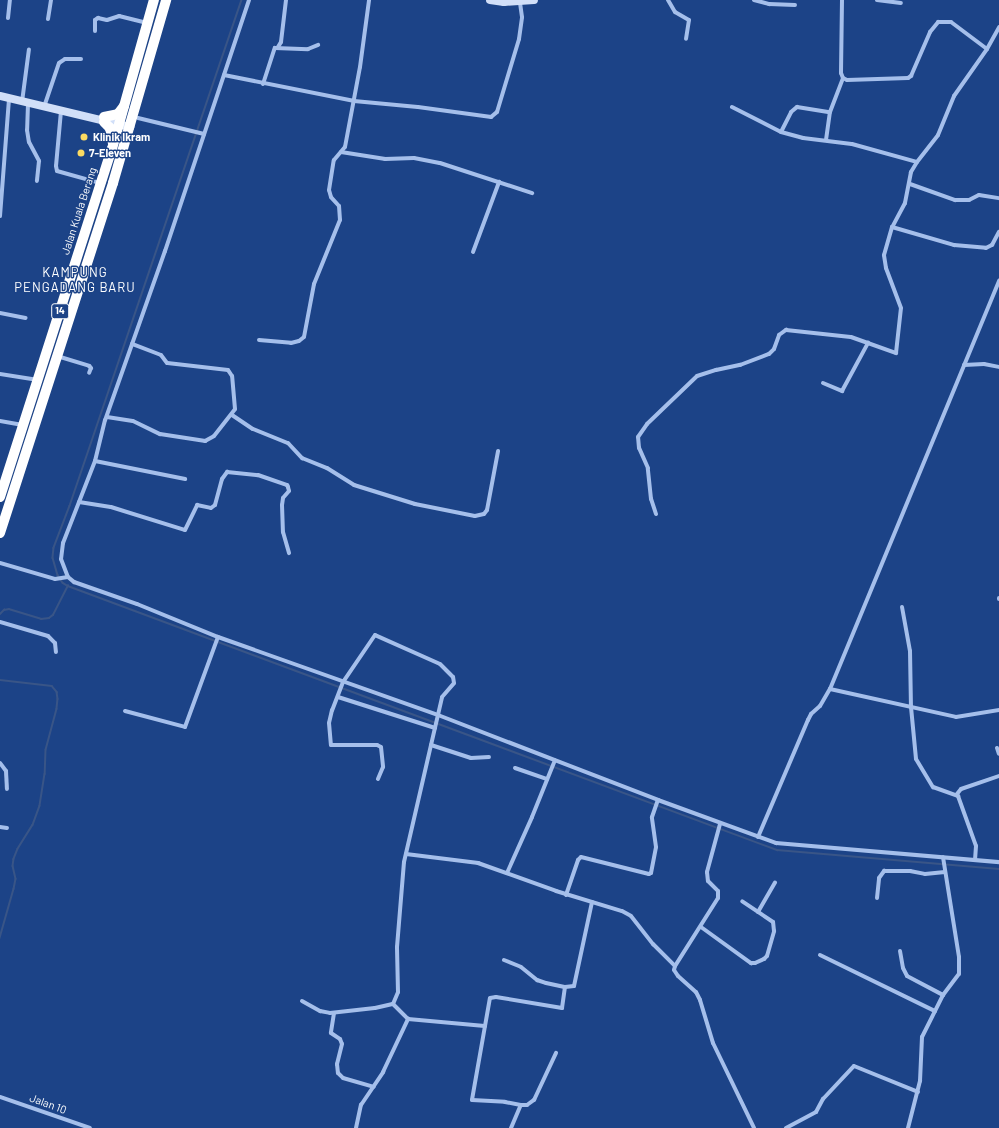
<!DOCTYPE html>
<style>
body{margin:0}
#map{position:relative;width:999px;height:1128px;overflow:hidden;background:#1c4387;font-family:Barlow,sans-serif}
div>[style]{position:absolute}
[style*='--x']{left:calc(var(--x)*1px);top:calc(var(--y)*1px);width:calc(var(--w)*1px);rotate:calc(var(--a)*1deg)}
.stream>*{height:1.5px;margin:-0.75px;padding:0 0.75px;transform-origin:0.75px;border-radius:0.75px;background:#395587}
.street>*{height:4px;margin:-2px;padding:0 2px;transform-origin:2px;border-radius:2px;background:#a5bfeb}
.secondary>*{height:8px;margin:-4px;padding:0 4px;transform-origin:4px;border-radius:4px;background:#d1dff8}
.highway>*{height:10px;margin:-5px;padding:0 5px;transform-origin:5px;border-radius:5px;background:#fff}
.dots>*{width:11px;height:11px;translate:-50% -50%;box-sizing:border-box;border:2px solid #1c4387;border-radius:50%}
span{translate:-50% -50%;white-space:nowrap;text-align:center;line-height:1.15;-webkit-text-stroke:3px #1c4387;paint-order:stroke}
.shield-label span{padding:1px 3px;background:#1c4387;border:1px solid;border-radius:3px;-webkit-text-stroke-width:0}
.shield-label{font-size:10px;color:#fff;font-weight:700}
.poi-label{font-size:11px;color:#fff;font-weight:700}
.left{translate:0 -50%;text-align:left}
.street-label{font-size:11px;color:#fff}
.quarter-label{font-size:13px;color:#fff;letter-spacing:1px}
</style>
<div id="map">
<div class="stream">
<div style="--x:242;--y:0;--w:534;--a:108.77"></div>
<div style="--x:70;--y:506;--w:45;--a:110.9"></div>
<div style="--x:54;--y:548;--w:10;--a:96"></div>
<div style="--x:53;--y:558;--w:18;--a:74"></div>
<div style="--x:58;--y:575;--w:9;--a:58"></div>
<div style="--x:63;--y:583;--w:6;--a:31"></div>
<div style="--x:68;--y:586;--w:757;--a:20.42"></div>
<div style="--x:777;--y:850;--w:223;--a:4.9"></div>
<div style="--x:0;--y:614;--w:6;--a:-45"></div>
<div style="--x:4;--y:610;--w:5;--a:-11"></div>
<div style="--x:9;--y:609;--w:34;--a:17"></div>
<div style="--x:41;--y:619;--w:8;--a:-7"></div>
<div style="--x:49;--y:618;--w:5;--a:-37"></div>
<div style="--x:53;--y:615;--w:33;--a:-63"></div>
<div style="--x:0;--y:680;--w:52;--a:6.6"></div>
<div style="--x:52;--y:686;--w:8;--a:50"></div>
<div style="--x:57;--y:692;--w:7;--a:82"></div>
<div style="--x:58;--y:699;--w:10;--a:96"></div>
<div style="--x:57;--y:709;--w:42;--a:105"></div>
<div style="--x:46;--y:750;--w:24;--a:92"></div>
<div style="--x:45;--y:774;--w:32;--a:99"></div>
<div style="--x:40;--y:806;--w:20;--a:110"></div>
<div style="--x:33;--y:825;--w:28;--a:122"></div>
<div style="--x:18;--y:849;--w:11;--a:112"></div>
<div style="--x:14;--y:859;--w:7;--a:98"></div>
<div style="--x:13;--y:866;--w:13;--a:77"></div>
<div style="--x:16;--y:879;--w:10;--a:101"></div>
<div style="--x:14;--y:889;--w:51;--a:105.9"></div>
</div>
<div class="street">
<div style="--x:249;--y:0;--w:265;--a:108.5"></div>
<div style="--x:165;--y:251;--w:179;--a:109.5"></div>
<div style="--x:105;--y:420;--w:42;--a:103.7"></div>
<div style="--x:95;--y:461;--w:88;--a:111.3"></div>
<div style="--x:63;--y:543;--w:16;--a:97"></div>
<div style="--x:61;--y:559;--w:19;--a:69"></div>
<div style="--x:68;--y:577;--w:8;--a:40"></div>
<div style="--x:74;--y:582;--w:67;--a:19.2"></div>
<div style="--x:137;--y:604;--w:87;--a:22.2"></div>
<div style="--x:218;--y:637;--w:233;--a:19.5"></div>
<div style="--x:438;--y:715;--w:236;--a:21.1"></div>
<div style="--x:658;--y:800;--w:126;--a:20"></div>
<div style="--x:776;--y:843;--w:224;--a:4.9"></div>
<div style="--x:668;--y:0;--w:14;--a:60"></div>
<div style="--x:675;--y:12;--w:16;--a:30"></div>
<div style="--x:689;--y:20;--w:19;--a:99"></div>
<div style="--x:754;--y:0;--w:16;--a:15"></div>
<div style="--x:769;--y:4;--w:26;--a:2"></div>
<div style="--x:842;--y:0;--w:73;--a:90.8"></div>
<div style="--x:841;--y:73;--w:5;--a:68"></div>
<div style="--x:843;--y:78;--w:4;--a:27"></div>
<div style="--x:847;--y:80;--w:61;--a:-1.9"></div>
<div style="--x:908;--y:78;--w:4;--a:-34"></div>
<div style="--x:911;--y:76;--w:48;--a:-66.6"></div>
<div style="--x:930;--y:32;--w:13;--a:-51"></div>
<div style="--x:938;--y:22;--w:13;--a:0"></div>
<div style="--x:951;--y:22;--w:45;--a:36.9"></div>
<div style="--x:987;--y:49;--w:25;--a:-61"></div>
<div style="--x:877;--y:0;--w:24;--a:7"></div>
<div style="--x:8;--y:18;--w:18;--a:-84"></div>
<div style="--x:48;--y:19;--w:19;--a:-81"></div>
<div style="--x:95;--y:31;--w:11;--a:-90"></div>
<div style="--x:95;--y:20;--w:4;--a:-34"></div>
<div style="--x:98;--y:18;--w:9;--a:13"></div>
<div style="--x:107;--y:20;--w:13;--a:-18"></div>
<div style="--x:119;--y:16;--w:29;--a:14"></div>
<div style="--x:278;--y:47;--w:6;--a:-59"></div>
<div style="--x:281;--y:42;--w:42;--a:-83.2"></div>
<div style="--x:224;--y:75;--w:133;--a:11.3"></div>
<div style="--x:354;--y:101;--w:64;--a:5.4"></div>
<div style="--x:418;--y:107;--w:74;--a:7.8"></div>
<div style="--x:491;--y:117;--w:8;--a:-40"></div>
<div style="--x:497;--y:112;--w:76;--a:-73.2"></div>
<div style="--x:519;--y:39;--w:22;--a:-82"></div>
<div style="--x:522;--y:17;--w:15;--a:-98"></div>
<div style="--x:263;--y:84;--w:38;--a:-72"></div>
<div style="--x:275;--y:48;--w:33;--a:2"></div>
<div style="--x:308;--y:49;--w:11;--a:-22"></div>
<div style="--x:22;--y:102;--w:53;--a:-82.5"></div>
<div style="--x:28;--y:104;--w:26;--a:92"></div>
<div style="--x:27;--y:130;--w:12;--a:81"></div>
<div style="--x:29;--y:142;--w:21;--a:62"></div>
<div style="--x:39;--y:161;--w:20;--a:96"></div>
<div style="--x:44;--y:107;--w:46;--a:-71.2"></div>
<div style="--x:59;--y:63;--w:7;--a:-34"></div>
<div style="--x:65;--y:59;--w:16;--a:0"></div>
<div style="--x:732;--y:107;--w:55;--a:27"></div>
<div style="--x:781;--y:132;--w:23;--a:15"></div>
<div style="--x:803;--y:138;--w:49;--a:7"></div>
<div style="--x:852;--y:144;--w:67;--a:15.5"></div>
<div style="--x:917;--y:162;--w:34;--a:-52"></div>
<div style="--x:938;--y:135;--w:42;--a:-67.7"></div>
<div style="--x:954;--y:96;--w:57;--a:-54.9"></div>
<div style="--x:61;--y:111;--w:55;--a:95.2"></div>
<div style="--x:56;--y:166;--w:5;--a:79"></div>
<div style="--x:57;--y:171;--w:45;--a:15.6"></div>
<div style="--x:138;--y:118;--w:68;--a:13.6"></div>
<div style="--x:781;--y:132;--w:22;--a:-63"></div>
<div style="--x:791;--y:112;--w:8;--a:-40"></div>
<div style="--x:797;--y:107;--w:33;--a:9"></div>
<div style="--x:826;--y:140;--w:28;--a:-82"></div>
<div style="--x:830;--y:112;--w:36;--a:-69"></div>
<div style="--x:341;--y:152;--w:45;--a:9"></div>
<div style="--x:385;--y:159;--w:29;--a:-2"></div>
<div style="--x:414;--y:158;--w:26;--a:11"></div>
<div style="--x:440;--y:163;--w:97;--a:18.1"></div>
<div style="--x:917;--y:162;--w:12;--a:121"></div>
<div style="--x:911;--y:172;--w:32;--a:101"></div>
<div style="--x:905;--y:203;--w:27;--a:118"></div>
<div style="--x:892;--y:227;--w:65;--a:16.2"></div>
<div style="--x:954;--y:245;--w:32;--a:5"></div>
<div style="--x:986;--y:248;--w:7;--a:-27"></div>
<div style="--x:992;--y:245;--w:15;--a:-62"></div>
<div style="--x:910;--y:184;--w:48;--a:19.6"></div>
<div style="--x:955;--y:200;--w:14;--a:0"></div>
<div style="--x:969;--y:200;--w:11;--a:-27"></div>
<div style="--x:979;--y:195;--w:20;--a:9"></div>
<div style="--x:0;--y:216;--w:117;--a:-85.6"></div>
<div style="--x:473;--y:252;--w:75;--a:-69.6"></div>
<div style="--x:0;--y:313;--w:26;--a:11"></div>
<div style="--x:259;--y:340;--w:32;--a:5"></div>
<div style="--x:291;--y:343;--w:8;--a:-14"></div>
<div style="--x:299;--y:341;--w:6;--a:-39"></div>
<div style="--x:304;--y:337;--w:54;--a:-79.3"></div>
<div style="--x:314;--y:284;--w:69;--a:-67.9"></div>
<div style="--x:340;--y:220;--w:14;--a:-94"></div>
<div style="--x:339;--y:206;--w:12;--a:-132"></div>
<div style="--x:331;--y:197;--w:7;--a:-106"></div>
<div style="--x:329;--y:190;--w:30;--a:-81"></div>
<div style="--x:334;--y:160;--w:17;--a:-50"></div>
<div style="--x:345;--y:147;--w:81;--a:-79.4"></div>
<div style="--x:360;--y:67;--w:68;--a:-82.3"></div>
<div style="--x:57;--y:356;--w:34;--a:17"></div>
<div style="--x:89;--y:366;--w:3;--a:45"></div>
<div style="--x:91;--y:368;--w:5;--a:112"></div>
<div style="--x:964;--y:365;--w:20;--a:-3"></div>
<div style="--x:984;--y:364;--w:15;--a:11"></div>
<div style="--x:0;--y:374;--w:37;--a:9"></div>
<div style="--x:823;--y:383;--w:21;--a:23"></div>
<div style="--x:842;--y:391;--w:55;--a:-61.6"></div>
<div style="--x:232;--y:415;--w:25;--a:34"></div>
<div style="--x:253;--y:429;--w:38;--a:22"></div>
<div style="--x:288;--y:443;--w:21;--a:47"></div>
<div style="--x:302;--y:458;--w:27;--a:22"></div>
<div style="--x:327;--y:468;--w:32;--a:32"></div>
<div style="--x:354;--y:485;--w:64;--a:17.3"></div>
<div style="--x:415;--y:504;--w:61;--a:11.3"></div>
<div style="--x:475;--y:516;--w:9;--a:-13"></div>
<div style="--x:484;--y:514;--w:5;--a:-53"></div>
<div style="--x:487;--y:510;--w:60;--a:-79.4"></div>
<div style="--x:107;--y:417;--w:26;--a:9"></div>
<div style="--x:133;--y:421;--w:30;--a:26"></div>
<div style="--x:160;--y:434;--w:46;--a:8.8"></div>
<div style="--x:205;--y:441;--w:10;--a:-29"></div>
<div style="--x:214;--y:436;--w:34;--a:-52"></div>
<div style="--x:235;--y:409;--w:33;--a:-95"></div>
<div style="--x:232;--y:376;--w:7;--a:-124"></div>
<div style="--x:228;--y:370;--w:61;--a:-173.5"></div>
<div style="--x:167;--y:363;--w:10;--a:-127"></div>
<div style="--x:161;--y:355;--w:31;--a:-159"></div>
<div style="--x:0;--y:421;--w:23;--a:10"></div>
<div style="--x:95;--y:461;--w:92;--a:11.3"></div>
<div style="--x:79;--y:502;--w:32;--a:9"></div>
<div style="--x:111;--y:507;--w:77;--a:17.3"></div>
<div style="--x:185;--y:530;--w:28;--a:-64"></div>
<div style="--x:197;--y:505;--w:14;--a:12"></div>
<div style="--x:211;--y:508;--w:5;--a:-37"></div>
<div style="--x:215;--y:505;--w:27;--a:-75"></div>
<div style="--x:222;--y:479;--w:9;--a:-54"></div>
<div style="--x:227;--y:472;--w:31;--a:6"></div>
<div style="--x:258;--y:475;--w:31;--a:19"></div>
<div style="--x:287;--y:485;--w:2;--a:63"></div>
<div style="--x:288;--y:487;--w:4;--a:76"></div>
<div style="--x:289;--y:491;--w:9;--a:131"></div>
<div style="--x:283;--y:498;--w:7;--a:98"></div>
<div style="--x:282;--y:505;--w:27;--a:88"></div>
<div style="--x:283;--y:532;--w:22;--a:74"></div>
<div style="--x:656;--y:514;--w:16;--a:-108"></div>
<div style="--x:651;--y:499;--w:31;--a:-96"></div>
<div style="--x:648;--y:468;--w:22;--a:-114"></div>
<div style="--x:639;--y:448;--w:11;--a:-95"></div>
<div style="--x:638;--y:437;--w:16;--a:-55"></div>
<div style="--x:647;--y:424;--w:69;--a:-43.8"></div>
<div style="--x:697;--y:376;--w:20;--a:-18"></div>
<div style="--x:716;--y:370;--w:25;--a:-12"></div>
<div style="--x:740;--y:365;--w:31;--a:-21"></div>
<div style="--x:769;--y:354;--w:7;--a:-45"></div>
<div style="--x:774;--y:349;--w:15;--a:-70"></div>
<div style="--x:779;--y:335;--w:9;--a:-36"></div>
<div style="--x:786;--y:330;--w:65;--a:6.1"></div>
<div style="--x:851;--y:337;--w:48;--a:19.6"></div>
<div style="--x:896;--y:353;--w:45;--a:-83.7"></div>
<div style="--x:901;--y:308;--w:43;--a:-110.6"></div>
<div style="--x:886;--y:268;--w:13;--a:-99"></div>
<div style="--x:884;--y:255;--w:29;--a:-74"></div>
<div style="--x:0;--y:563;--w:57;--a:16.2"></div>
<div style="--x:55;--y:579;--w:13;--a:-9"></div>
<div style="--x:999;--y:599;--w:1;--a:-90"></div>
<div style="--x:902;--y:607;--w:45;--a:79.7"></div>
<div style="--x:910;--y:651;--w:56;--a:89"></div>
<div style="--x:911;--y:707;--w:52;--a:84.5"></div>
<div style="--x:916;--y:759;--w:33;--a:59"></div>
<div style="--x:933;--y:787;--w:27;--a:20"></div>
<div style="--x:958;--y:796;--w:53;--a:70.2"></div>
<div style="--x:976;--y:846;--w:14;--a:94"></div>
<div style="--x:0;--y:622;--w:50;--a:16.3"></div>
<div style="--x:48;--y:636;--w:10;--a:45"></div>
<div style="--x:55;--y:643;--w:9;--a:84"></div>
<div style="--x:830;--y:689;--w:129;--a:12.5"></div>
<div style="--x:956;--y:717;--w:44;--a:-9.2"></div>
<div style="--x:338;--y:697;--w:102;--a:17.7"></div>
<div style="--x:125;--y:711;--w:62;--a:14.9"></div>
<div style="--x:185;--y:727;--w:96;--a:-69.9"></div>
<div style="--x:431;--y:745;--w:42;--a:18"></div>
<div style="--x:471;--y:758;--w:18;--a:-3"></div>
<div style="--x:997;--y:748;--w:6;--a:72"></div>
<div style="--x:0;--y:763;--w:10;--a:53"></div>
<div style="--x:6;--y:771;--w:18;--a:87"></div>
<div style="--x:515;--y:768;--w:34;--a:19"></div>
<div style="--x:957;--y:794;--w:6;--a:-51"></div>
<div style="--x:961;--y:789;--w:40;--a:-18.9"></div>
<div style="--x:720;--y:824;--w:50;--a:105.2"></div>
<div style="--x:707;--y:872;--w:9;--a:84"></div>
<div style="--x:708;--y:881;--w:14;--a:45"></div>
<div style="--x:718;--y:891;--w:7;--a:90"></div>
<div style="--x:718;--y:898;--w:80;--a:122.3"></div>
<div style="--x:675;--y:966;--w:4;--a:104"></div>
<div style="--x:674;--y:970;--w:7;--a:56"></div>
<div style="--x:678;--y:976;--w:24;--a:42"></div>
<div style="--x:696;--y:992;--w:9;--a:63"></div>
<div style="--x:700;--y:1000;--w:45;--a:73.2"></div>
<div style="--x:713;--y:1043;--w:94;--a:64.2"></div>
<div style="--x:0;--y:827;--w:7;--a:8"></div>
<div style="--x:758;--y:837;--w:127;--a:-66.9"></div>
<div style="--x:808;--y:720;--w:7;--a:-63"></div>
<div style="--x:811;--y:714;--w:12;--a:-42"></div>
<div style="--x:820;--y:706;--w:20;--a:-60"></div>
<div style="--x:830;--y:689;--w:442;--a:-67.5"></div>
<div style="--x:406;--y:854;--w:73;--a:7.1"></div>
<div style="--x:478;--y:863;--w:83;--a:19.7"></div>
<div style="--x:556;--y:891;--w:69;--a:16.9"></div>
<div style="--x:622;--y:911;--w:10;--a:29"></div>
<div style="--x:631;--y:916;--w:36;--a:52"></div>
<div style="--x:653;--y:944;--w:31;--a:45"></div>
<div style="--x:507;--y:873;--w:61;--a:-65.9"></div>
<div style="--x:532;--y:817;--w:61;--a:-68"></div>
<div style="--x:566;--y:895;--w:37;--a:-71"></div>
<div style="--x:578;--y:860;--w:4;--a:-45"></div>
<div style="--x:581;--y:857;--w:70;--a:14"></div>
<div style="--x:649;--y:874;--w:2;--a:-27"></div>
<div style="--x:651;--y:873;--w:26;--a:-79"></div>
<div style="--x:656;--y:847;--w:30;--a:-98"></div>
<div style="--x:652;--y:817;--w:18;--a:-71"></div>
<div style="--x:877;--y:898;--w:20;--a:-84"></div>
<div style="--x:879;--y:878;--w:9;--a:-54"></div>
<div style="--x:884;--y:871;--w:26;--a:0"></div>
<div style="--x:910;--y:871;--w:15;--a:11"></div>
<div style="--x:925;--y:874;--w:20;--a:-6"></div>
<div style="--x:758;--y:912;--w:34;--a:-60"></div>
<div style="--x:701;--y:927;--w:62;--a:35.8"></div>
<div style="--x:751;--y:963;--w:4;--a:0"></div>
<div style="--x:755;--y:963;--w:10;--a:-24"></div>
<div style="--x:764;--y:959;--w:4;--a:-45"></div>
<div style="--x:767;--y:956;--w:26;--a:-74"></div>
<div style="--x:774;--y:931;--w:9;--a:-96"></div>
<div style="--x:773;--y:922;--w:37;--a:-146"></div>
<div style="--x:900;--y:951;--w:17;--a:80"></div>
<div style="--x:903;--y:968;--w:9;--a:63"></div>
<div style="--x:907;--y:976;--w:41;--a:27.8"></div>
<div style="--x:820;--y:955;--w:128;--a:26"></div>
<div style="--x:504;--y:960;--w:18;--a:22"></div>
<div style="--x:521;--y:967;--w:21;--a:39"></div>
<div style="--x:537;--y:980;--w:9;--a:18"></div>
<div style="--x:546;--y:983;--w:19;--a:12"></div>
<div style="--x:565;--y:987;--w:9;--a:-6"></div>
<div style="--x:574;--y:986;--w:86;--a:-77.9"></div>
<div style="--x:302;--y:1001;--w:21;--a:29"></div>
<div style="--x:320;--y:1011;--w:10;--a:11"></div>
<div style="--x:330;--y:1013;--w:45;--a:-6.3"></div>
<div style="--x:375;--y:1008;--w:18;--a:-13"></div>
<div style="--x:393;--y:1004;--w:13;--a:-67"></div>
<div style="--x:398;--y:992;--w:45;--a:-91.3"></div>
<div style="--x:397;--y:947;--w:85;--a:-85.3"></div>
<div style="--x:404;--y:862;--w:169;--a:-77"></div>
<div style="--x:442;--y:697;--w:18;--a:-49"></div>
<div style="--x:454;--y:683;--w:6;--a:-99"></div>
<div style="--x:453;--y:677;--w:18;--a:-135"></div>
<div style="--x:440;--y:664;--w:71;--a:-156"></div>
<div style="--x:375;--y:635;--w:57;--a:124.2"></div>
<div style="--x:343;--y:682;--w:30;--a:111"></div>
<div style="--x:332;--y:710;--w:13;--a:103"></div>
<div style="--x:329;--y:723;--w:22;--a:85"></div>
<div style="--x:331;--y:745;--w:46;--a:0"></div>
<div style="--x:377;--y:745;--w:4;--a:27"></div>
<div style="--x:381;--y:747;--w:20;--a:84"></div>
<div style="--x:383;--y:767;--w:13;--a:113"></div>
<div style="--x:393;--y:1004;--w:21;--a:45"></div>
<div style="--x:334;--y:1013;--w:20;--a:99"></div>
<div style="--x:331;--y:1033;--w:11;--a:34"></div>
<div style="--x:340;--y:1039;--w:5;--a:68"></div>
<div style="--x:342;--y:1044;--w:21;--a:104"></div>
<div style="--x:337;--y:1064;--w:9;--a:84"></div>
<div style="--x:338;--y:1073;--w:7;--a:45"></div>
<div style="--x:343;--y:1078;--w:32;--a:16"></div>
<div style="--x:485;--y:1026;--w:28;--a:-80"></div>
<div style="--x:490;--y:998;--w:6;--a:-9"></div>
<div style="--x:496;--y:997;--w:67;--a:9.5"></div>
<div style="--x:562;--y:1008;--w:21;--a:-82"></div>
<div style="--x:0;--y:1097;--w:95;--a:19"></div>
<div style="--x:356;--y:1128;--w:24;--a:-78"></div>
<div style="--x:361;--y:1105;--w:40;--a:-56"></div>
<div style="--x:383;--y:1072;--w:59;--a:-64.7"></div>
<div style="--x:408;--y:1019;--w:77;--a:5.2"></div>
<div style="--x:485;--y:1026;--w:75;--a:100"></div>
<div style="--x:472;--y:1100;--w:33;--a:3"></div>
<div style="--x:505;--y:1102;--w:16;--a:11"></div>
<div style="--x:511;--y:1128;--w:25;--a:-67"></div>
<div style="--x:521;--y:1105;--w:6;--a:0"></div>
<div style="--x:527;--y:1105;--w:9;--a:-36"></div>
<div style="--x:534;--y:1100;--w:52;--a:-64.9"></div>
<div style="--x:786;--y:1128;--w:34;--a:-28"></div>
<div style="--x:816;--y:1112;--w:15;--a:-62"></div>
<div style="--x:823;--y:1099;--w:45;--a:-46.8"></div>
<div style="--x:854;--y:1066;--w:69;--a:22.1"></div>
<div style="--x:908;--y:1128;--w:49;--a:-75.7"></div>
<div style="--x:920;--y:1081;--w:44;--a:-87.4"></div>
<div style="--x:922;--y:1037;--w:47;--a:-63.4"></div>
<div style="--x:943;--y:995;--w:26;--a:-53"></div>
<div style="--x:959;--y:974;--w:17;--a:-90"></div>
<div style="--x:959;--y:957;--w:101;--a:-99.1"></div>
</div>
<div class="secondary">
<div style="--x:490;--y:0;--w:14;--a:8"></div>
<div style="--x:504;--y:2;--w:30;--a:-4"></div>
<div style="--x:0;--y:96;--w:134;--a:13.4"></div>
</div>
<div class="highway">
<div style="--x:104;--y:117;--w:14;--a:-12"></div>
<div style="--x:118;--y:114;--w:10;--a:-53"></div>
<div style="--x:104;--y:122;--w:8;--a:45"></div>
<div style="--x:110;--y:128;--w:15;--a:79"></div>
<div style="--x:0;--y:497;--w:366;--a:-72.2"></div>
<div style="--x:112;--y:149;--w:155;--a:-74.3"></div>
<div style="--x:0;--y:533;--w:368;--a:-72.1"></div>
<div style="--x:113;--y:183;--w:191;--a:-73.8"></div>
</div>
<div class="dots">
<div style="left:84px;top:137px;background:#fcdb62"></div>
<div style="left:81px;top:153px;background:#fcdb62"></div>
</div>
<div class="shield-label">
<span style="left:60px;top:311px">14</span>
</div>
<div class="poi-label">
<span class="left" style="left:93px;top:137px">Klinik Ikram</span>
<span class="left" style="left:89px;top:153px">7-Eleven</span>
</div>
<div class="street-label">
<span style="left:79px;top:211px;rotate:-72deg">Jalan Kuala Berang</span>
<span style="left:48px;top:1104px;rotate:20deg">Jalan 10</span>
</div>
<div class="quarter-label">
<span style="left:75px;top:280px">KAMPUNG<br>PENGADANG BARU</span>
</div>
</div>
